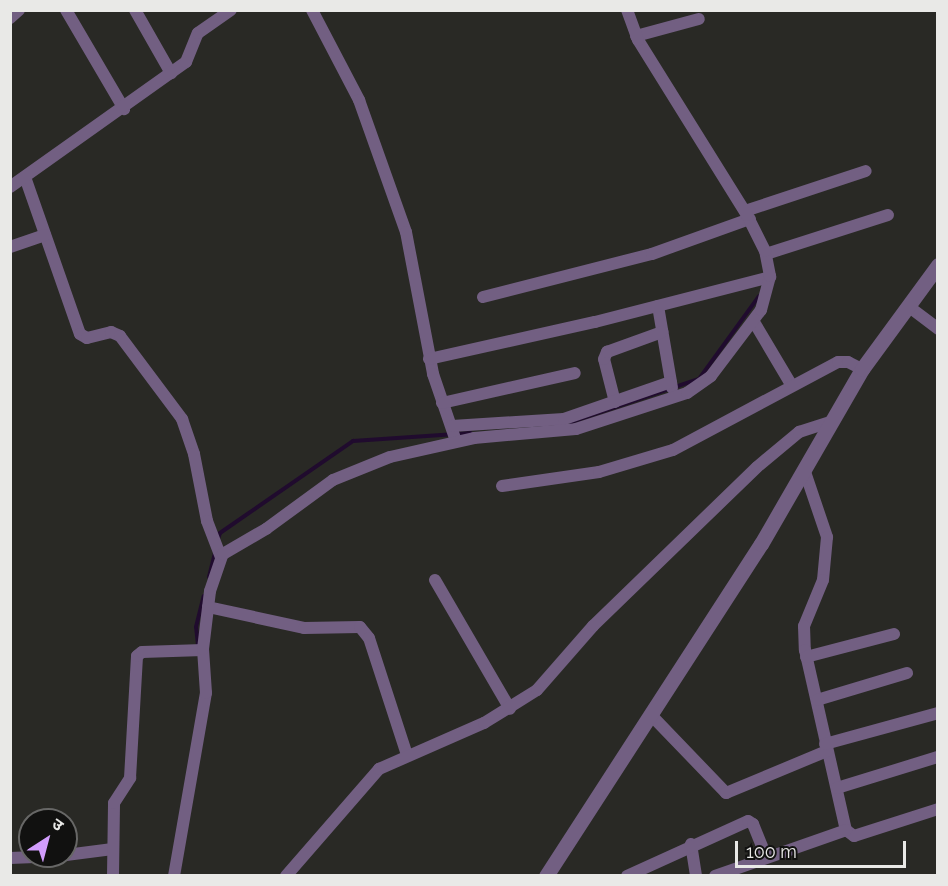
<!DOCTYPE html>
<meta charset="utf-8">
<style>
body{margin:0}
#map{position:relative;width:948px;height:886px;overflow:hidden;background:#292925;font-family:Raleway,"Noto Sans Devanagari",sans-serif}
div>[style]{position:absolute}
[style*='--x']{left:calc(var(--x)*1px);top:calc(var(--y)*1px);width:calc(var(--w)*1px);rotate:calc(var(--a)*1deg)}
.stream>*{height:4px;margin:-2px;padding:0 2px;transform-origin:2px;border-radius:2px;background:#200b2e}
.minor>*{height:12px;margin:-6px;padding:0 6px;transform-origin:6px;border-radius:6px;background:#725f82}
.tertiary>*{height:15px;margin:-7.5px;padding:0 7.5px;transform-origin:7.5px;border-radius:7.5px;background:#725f82}
span{translate:-50% -50%;white-space:nowrap;text-align:center;line-height:1.15;-webkit-text-stroke:5px #111110;paint-order:stroke}
.frame{position:absolute;inset:0;border:12px solid #e9e9e7;pointer-events:none}
.north{position:absolute;left:18px;top:808px;width:60px;height:60px;box-sizing:border-box;background:#111110;border:2px solid #676766;border-radius:50%;rotate:36deg;font-size:16px;font-weight:700;line-height:24px;text-align:center;color:#e9e9e7}
.north::after{content:'';display:block;margin:auto;width:21px;height:27px;background:#d29dfd;clip-path:polygon(50% 0,100% 100%,50% 72%,0 100%)}
.scale{position:absolute;left:735px;top:841px;width:171px;height:27px;box-sizing:border-box;border:3px solid #e9e9e7;border-top:0;padding-left:8px;font-size:18px;line-height:21px;white-space:nowrap;color:#e9e9e7;-webkit-text-stroke:4px #111110;paint-order:stroke}
</style>
<div id="map">
<div class="stream">
<div style="--x:571;--y:422;--w:135;--a:-18.6"></div>
<div style="--x:699;--y:379;--w:102;--a:-54.1"></div>
<div style="--x:218;--y:539;--w:6;--a:-72"></div>
<div style="--x:220;--y:533;--w:162;--a:-34.7"></div>
<div style="--x:353;--y:441;--w:118;--a:-3.9"></div>
<div style="--x:209;--y:577;--w:25;--a:-76"></div>
<div style="--x:198;--y:645;--w:18;--a:-96"></div>
<div style="--x:196;--y:627;--w:32;--a:-76"></div>
</div>
<div class="minor">
<div style="--x:66;--y:10;--w:115;--a:59.6"></div>
<div style="--x:135;--y:10;--w:73;--a:60.3"></div>
<div style="--x:312;--y:10;--w:102;--a:62.4"></div>
<div style="--x:359;--y:100;--w:140;--a:70.4"></div>
<div style="--x:406;--y:232;--w:145;--a:79.2"></div>
<div style="--x:433;--y:374;--w:71;--a:71.1"></div>
<div style="--x:10;--y:18;--w:12;--a:-42"></div>
<div style="--x:636;--y:36;--w:65;--a:-15.1"></div>
<div style="--x:25;--y:177;--w:166;--a:70.7"></div>
<div style="--x:80;--y:334;--w:8;--a:30"></div>
<div style="--x:87;--y:338;--w:25;--a:-14"></div>
<div style="--x:111;--y:332;--w:10;--a:24"></div>
<div style="--x:120;--y:336;--w:104;--a:53.2"></div>
<div style="--x:182;--y:419;--w:37;--a:71"></div>
<div style="--x:194;--y:454;--w:68;--a:79"></div>
<div style="--x:207;--y:521;--w:39;--a:69"></div>
<div style="--x:10;--y:187;--w:216;--a:-35.4"></div>
<div style="--x:186;--y:62;--w:31;--a:-68"></div>
<div style="--x:198;--y:33;--w:40;--a:-34.9"></div>
<div style="--x:745;--y:211;--w:127;--a:-18.3"></div>
<div style="--x:10;--y:247;--w:37;--a:-19"></div>
<div style="--x:766;--y:254;--w:128;--a:-17.7"></div>
<div style="--x:483;--y:297;--w:174;--a:-14.3"></div>
<div style="--x:652;--y:254;--w:104;--a:-19.7"></div>
<div style="--x:658;--y:306;--w:83;--a:80.3"></div>
<div style="--x:908;--y:306;--w:38;--a:37"></div>
<div style="--x:754;--y:322;--w:74;--a:59.3"></div>
<div style="--x:429;--y:359;--w:170;--a:-12.6"></div>
<div style="--x:595;--y:322;--w:181;--a:-14.4"></div>
<div style="--x:615;--y:402;--w:44;--a:-104.3"></div>
<div style="--x:604;--y:359;--w:8;--a:-67"></div>
<div style="--x:607;--y:352;--w:59;--a:-20"></div>
<div style="--x:442;--y:403;--w:136;--a:-12.7"></div>
<div style="--x:452;--y:426;--w:112;--a:-3.6"></div>
<div style="--x:564;--y:419;--w:113;--a:-19.1"></div>
<div style="--x:804;--y:469;--w:72;--a:71.3"></div>
<div style="--x:827;--y:537;--w:43;--a:95.3"></div>
<div style="--x:823;--y:580;--w:50;--a:112.4"></div>
<div style="--x:804;--y:626;--w:24;--a:88"></div>
<div style="--x:805;--y:650;--w:185;--a:77.2"></div>
<div style="--x:846;--y:830;--w:10;--a:37"></div>
<div style="--x:854;--y:836;--w:88;--a:-17.8"></div>
<div style="--x:502;--y:486;--w:98;--a:-8.2"></div>
<div style="--x:599;--y:472;--w:77;--a:-16.6"></div>
<div style="--x:673;--y:450;--w:187;--a:-28.1"></div>
<div style="--x:838;--y:362;--w:10;--a:0"></div>
<div style="--x:848;--y:362;--w:16;--a:27"></div>
<div style="--x:435;--y:580;--w:149;--a:59.8"></div>
<div style="--x:208;--y:607;--w:98;--a:12.3"></div>
<div style="--x:304;--y:628;--w:56;--a:-1"></div>
<div style="--x:360;--y:627;--w:14;--a:51"></div>
<div style="--x:369;--y:638;--w:123;--a:72"></div>
<div style="--x:806;--y:657;--w:91;--a:-14.6"></div>
<div style="--x:817;--y:700;--w:94;--a:-16.7"></div>
<div style="--x:652;--y:716;--w:107;--a:46.1"></div>
<div style="--x:726;--y:793;--w:109;--a:-22.6"></div>
<div style="--x:825;--y:744;--w:117;--a:-15.3"></div>
<div style="--x:837;--y:788;--w:106;--a:-17.1"></div>
<div style="--x:691;--y:844;--w:32;--a:81"></div>
<div style="--x:66;--y:855;--w:47;--a:-7.3"></div>
<div style="--x:10;--y:858;--w:50;--a:-2.3"></div>
<div style="--x:113;--y:876;--w:73;--a:-89.2"></div>
<div style="--x:114;--y:803;--w:30;--a:-57"></div>
<div style="--x:130;--y:778;--w:122;--a:-86.7"></div>
<div style="--x:137;--y:656;--w:6;--a:-39"></div>
<div style="--x:142;--y:652;--w:61;--a:-1.9"></div>
<div style="--x:174;--y:876;--w:186;--a:-80.1"></div>
<div style="--x:206;--y:693;--w:44;--a:-93.9"></div>
<div style="--x:203;--y:649;--w:58;--a:-83.1"></div>
<div style="--x:210;--y:591;--w:39;--a:-71"></div>
<div style="--x:223;--y:554;--w:50;--a:-30.2"></div>
<div style="--x:266;--y:529;--w:83;--a:-36.2"></div>
<div style="--x:333;--y:480;--w:61;--a:-22"></div>
<div style="--x:390;--y:457;--w:86;--a:-12.7"></div>
<div style="--x:474;--y:438;--w:102;--a:-5"></div>
<div style="--x:576;--y:429;--w:117;--a:-18"></div>
<div style="--x:687;--y:393;--w:29;--a:-35"></div>
<div style="--x:711;--y:376;--w:83;--a:-52.9"></div>
<div style="--x:761;--y:310;--w:35;--a:-75"></div>
<div style="--x:770;--y:276;--w:25;--a:-101"></div>
<div style="--x:765;--y:251;--w:40;--a:-116.6"></div>
<div style="--x:747;--y:215;--w:206;--a:-121.9"></div>
<div style="--x:638;--y:40;--w:32;--a:-110"></div>
<div style="--x:286;--y:876;--w:142;--a:-49"></div>
<div style="--x:379;--y:769;--w:115;--a:-23.7"></div>
<div style="--x:484;--y:723;--w:62;--a:-31.9"></div>
<div style="--x:537;--y:690;--w:85;--a:-48.8"></div>
<div style="--x:593;--y:626;--w:228;--a:-44.1"></div>
<div style="--x:757;--y:467;--w:55;--a:-39.8"></div>
<div style="--x:799;--y:432;--w:32;--a:-18"></div>
<div style="--x:627;--y:876;--w:133;--a:-24.4"></div>
<div style="--x:748;--y:821;--w:6;--a:31"></div>
<div style="--x:753;--y:824;--w:35;--a:68"></div>
<div style="--x:715;--y:876;--w:139;--a:-19.3"></div>
</div>
<div class="tertiary">
<div style="--x:546;--y:876;--w:396;--a:-57.1"></div>
<div style="--x:761;--y:544;--w:202;--a:-60"></div>
<div style="--x:862;--y:369;--w:129;--a:-53.8"></div>
</div>
<div class="frame"></div>
<div class="north">उ</div>
<div class="scale">100 m</div>
</div>
